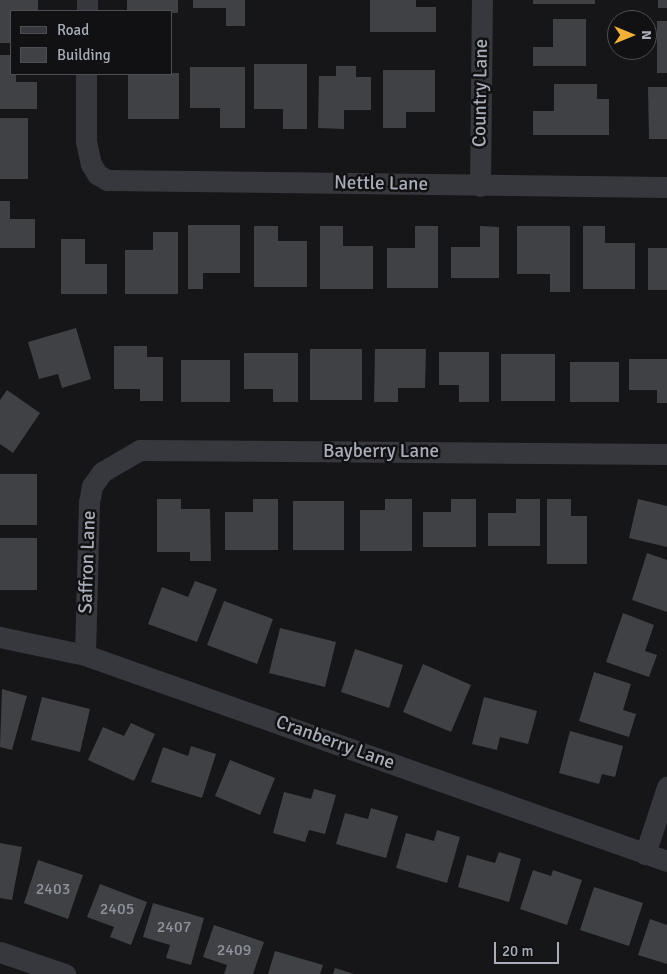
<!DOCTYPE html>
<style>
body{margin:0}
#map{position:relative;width:667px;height:974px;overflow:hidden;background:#161618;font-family:Signika,sans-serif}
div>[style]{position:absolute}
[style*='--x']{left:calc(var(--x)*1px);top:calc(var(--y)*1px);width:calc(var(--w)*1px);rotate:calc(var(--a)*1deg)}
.building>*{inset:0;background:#404145}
.street>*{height:21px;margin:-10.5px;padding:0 10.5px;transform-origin:10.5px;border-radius:10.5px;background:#37383d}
span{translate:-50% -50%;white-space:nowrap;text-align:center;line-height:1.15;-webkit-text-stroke:5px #111113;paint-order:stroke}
.number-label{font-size:16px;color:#8e929b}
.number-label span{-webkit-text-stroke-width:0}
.street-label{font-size:19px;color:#a8adb8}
.legend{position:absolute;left:10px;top:10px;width:162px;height:65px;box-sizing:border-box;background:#111113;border:1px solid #4d4f55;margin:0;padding:6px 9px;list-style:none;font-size:15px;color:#a8adb8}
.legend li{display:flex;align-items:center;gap:10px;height:25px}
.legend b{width:25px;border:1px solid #4d4f55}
.north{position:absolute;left:607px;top:10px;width:50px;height:50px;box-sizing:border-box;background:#111113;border:1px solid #4d4f55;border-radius:50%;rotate:90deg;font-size:14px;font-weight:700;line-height:20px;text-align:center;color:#a8adb8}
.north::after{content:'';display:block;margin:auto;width:18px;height:22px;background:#f2b134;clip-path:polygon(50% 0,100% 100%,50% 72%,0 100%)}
.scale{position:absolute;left:494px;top:942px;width:65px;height:22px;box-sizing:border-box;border:2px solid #a8adb8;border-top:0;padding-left:6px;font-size:15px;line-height:18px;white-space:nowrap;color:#a8adb8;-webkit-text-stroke:4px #111113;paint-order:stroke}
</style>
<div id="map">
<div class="building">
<div style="clip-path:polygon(0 0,38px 0,38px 11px,11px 11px,11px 43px,0 43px)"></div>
<div style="clip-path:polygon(127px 0,178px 0,178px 13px,127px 11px)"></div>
<div style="clip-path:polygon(193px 0,245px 0,245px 26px,226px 26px,226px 8px,193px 8px)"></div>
<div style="clip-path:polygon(370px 0,416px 0,416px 7px,436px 7px,436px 32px,370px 32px)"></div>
<div style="clip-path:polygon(533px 0,595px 0,595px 4px,533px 4px)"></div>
<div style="clip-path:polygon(658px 0,667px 0,667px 8px,658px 8px)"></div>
<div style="clip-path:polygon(553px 19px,586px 19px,586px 66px,533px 66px,533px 47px,553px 47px)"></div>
<div style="clip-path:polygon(657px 21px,667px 21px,667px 73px,657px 73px)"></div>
<div style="clip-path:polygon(0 55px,11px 55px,11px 74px,16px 74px,16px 82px,37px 82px,37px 109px,0 109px)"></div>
<div style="clip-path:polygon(254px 64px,307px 64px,307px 129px,283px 129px,283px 109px,254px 109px)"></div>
<div style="clip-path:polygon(336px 66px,356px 66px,356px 77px,371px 77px,371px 110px,344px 110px,344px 129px,318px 128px,319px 76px,336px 76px)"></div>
<div style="clip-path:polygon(190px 67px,245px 67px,245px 128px,220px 128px,220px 108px,190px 108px)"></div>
<div style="clip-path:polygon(383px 70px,435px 70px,435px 112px,406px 112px,406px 128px,383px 128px)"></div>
<div style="clip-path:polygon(179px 73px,179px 119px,128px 119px,128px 74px)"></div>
<div style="clip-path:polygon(554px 84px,597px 84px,597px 99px,609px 99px,609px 135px,533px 135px,533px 111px,554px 111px)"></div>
<div style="clip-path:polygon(648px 87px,667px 87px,667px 139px,649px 139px)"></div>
<div style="clip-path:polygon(0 118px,28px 118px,28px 179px,0 179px)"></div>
<div style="clip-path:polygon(0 201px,10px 201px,10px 219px,35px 219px,35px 248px,0 248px)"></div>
<div style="clip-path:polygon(188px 225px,240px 225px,240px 273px,203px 273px,203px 289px,188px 289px)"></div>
<div style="clip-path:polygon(254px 226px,278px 226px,278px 241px,307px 241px,307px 287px,254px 287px)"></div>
<div style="clip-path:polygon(320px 226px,343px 226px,343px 246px,373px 246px,373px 289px,320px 289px)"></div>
<div style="clip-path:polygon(415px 226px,438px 226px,438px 288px,387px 288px,387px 248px,415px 248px)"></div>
<div style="clip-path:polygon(480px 226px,499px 227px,499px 278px,451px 278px,451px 247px,480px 247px)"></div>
<div style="clip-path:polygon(517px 226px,570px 226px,570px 292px,550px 292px,550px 274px,517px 274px)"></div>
<div style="clip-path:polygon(583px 226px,605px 226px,605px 243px,635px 243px,635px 289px,583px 289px)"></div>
<div style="clip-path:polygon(153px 232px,178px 232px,178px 294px,125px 294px,125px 250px,153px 250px)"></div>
<div style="clip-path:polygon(61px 239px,85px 239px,85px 264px,107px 264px,107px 294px,61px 294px)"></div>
<div style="clip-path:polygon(648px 248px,667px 248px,667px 290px,648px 290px)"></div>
<div style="clip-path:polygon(76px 328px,91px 379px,62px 388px,58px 374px,39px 379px,28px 342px)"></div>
<div style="clip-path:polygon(114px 346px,147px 346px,147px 357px,163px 357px,163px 401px,140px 401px,140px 389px,114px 389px)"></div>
<div style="clip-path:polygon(310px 349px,362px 349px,362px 400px,310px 400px)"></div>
<div style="clip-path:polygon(375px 349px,426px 349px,425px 388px,398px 388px,398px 402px,374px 402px)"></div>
<div style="clip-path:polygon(439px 352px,489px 352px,489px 402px,459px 402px,459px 385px,439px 385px)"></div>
<div style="clip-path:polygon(244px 353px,298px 353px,298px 402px,273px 402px,273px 389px,244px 389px)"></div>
<div style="clip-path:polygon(501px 354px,555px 354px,555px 401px,501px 401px)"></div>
<div style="clip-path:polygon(629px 359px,667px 359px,667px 403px,657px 403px,657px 390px,629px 390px)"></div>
<div style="clip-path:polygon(181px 360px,230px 360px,230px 402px,181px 402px)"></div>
<div style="clip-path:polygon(570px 362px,619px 362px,619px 402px,570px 402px)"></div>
<div style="clip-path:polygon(7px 390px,40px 413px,13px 453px,0 444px,0 400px)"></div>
<div style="clip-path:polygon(0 474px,37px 474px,37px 525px,0 525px)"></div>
<div style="clip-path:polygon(157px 499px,181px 499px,181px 509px,210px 509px,211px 561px,190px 561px,190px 552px,157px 552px)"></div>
<div style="clip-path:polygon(253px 499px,278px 499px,278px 550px,225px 550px,225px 512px,253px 512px)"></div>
<div style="clip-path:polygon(385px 499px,412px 499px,412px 551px,360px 551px,360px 510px,385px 510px)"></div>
<div style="clip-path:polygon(451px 499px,476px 499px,476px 547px,423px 547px,423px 512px,451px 512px)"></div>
<div style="clip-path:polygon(516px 499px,540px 499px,540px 546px,488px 546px,488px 513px,516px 513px)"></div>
<div style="clip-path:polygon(547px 499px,571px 499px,571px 516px,587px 516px,587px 564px,547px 564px)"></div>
<div style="clip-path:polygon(638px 499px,667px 506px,667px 547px,629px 538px)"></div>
<div style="clip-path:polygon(293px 501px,344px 501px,344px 550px,293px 550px)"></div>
<div style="clip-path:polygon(0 538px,37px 538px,37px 590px,0 590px)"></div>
<div style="clip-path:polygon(647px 553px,667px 560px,667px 612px,632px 600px)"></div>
<div style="clip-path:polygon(195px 581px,217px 589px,197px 642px,148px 624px,162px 587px,188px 597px)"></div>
<div style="clip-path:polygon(224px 601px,273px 619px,257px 664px,207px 645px)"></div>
<div style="clip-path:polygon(623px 613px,654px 625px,645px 651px,657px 655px,649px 677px,606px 662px)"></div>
<div style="clip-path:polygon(280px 628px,336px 642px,325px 687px,269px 673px)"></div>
<div style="clip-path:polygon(355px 649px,403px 665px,389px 708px,341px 692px)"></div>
<div style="clip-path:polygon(423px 664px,471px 685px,451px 732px,403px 712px)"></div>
<div style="clip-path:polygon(594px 672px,631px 684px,623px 710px,636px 714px,629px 737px,579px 721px)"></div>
<div style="clip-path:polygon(2px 689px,27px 696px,12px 750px,0 747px)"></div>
<div style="clip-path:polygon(42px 697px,90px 709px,80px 752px,31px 740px)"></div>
<div style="clip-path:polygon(484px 697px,537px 711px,528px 744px,500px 737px,497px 750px,472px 744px)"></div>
<div style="clip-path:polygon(131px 723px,155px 734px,134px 781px,88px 760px,103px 727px,124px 736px)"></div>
<div style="clip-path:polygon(570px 731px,623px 746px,615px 777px,602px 774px,599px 784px,559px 773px)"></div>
<div style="clip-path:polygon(191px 746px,216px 754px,202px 798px,151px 782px,163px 747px,188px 756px)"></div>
<div style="clip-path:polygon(230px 760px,275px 778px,260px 815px,215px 796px)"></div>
<div style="clip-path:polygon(314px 789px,336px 795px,325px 834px,309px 830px,305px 842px,273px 833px,284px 792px,311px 799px)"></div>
<div style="clip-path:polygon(371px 808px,398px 816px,386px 858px,336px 844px,345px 813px,368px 819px)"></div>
<div style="clip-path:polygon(437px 830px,460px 837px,447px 883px,396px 868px,406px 833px,434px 841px)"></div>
<div style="clip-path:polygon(0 843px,22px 847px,12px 900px,0 898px)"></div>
<div style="clip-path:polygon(499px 852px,521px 859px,509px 902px,458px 887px,467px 855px,495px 863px)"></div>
<div style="clip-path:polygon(38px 860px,83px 875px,68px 919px,24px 903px)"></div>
<div style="clip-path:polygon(533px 870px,551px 876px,553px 870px,582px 880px,567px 925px,520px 909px)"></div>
<div style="clip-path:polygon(100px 884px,147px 902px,131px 945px,110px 937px,114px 927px,87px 917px)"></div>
<div style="clip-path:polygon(594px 887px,643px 903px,629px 946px,580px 930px)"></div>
<div style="clip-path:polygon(153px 903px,204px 918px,191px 965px,166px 958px,170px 945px,143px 937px)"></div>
<div style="clip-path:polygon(650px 919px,667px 925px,667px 964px,638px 955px)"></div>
<div style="clip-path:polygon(214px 925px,264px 942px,253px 974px,224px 974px,227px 965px,203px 957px)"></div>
<div style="clip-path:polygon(275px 951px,323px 965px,320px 974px,268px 974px)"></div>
<div style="clip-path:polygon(335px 968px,354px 974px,333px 974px)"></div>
</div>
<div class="street">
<div style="--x:87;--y:11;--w:11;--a:-90"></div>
<div style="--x:86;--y:74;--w:67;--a:90"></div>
<div style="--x:86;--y:141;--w:24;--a:78"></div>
<div style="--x:91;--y:164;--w:12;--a:59"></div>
<div style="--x:97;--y:174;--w:12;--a:31"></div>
<div style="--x:107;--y:180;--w:560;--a:0.72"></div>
<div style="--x:480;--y:186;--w:186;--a:-89.4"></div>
<div style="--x:0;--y:637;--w:87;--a:12"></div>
<div style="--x:85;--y:655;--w:617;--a:19.49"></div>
<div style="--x:85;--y:655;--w:153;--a:-88.5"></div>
<div style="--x:89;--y:502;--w:16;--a:-79"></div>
<div style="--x:92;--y:486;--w:17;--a:-54"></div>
<div style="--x:102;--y:472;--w:44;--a:-30.1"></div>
<div style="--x:140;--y:450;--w:527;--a:0.43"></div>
<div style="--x:645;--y:854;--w:71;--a:-71.8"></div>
<div style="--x:0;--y:952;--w:69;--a:18.7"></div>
</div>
<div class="number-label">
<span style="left:53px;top:889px">2403</span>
<span style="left:117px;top:909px">2405</span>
<span style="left:174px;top:927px">2407</span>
<span style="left:234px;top:950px">2409</span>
</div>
<div class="street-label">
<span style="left:481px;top:93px;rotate:-89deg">Country Lane</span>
<span style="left:381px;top:184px;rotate:1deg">Nettle Lane</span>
<span style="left:381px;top:452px">Bayberry Lane</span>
<span style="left:88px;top:562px;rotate:-88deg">Saffron Lane</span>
<span style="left:335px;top:743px;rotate:20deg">Cranberry Lane</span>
</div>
<ul class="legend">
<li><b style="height:6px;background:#37383d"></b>Road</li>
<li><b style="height:14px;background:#404145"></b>Building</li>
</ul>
<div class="north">N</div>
<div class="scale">20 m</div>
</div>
